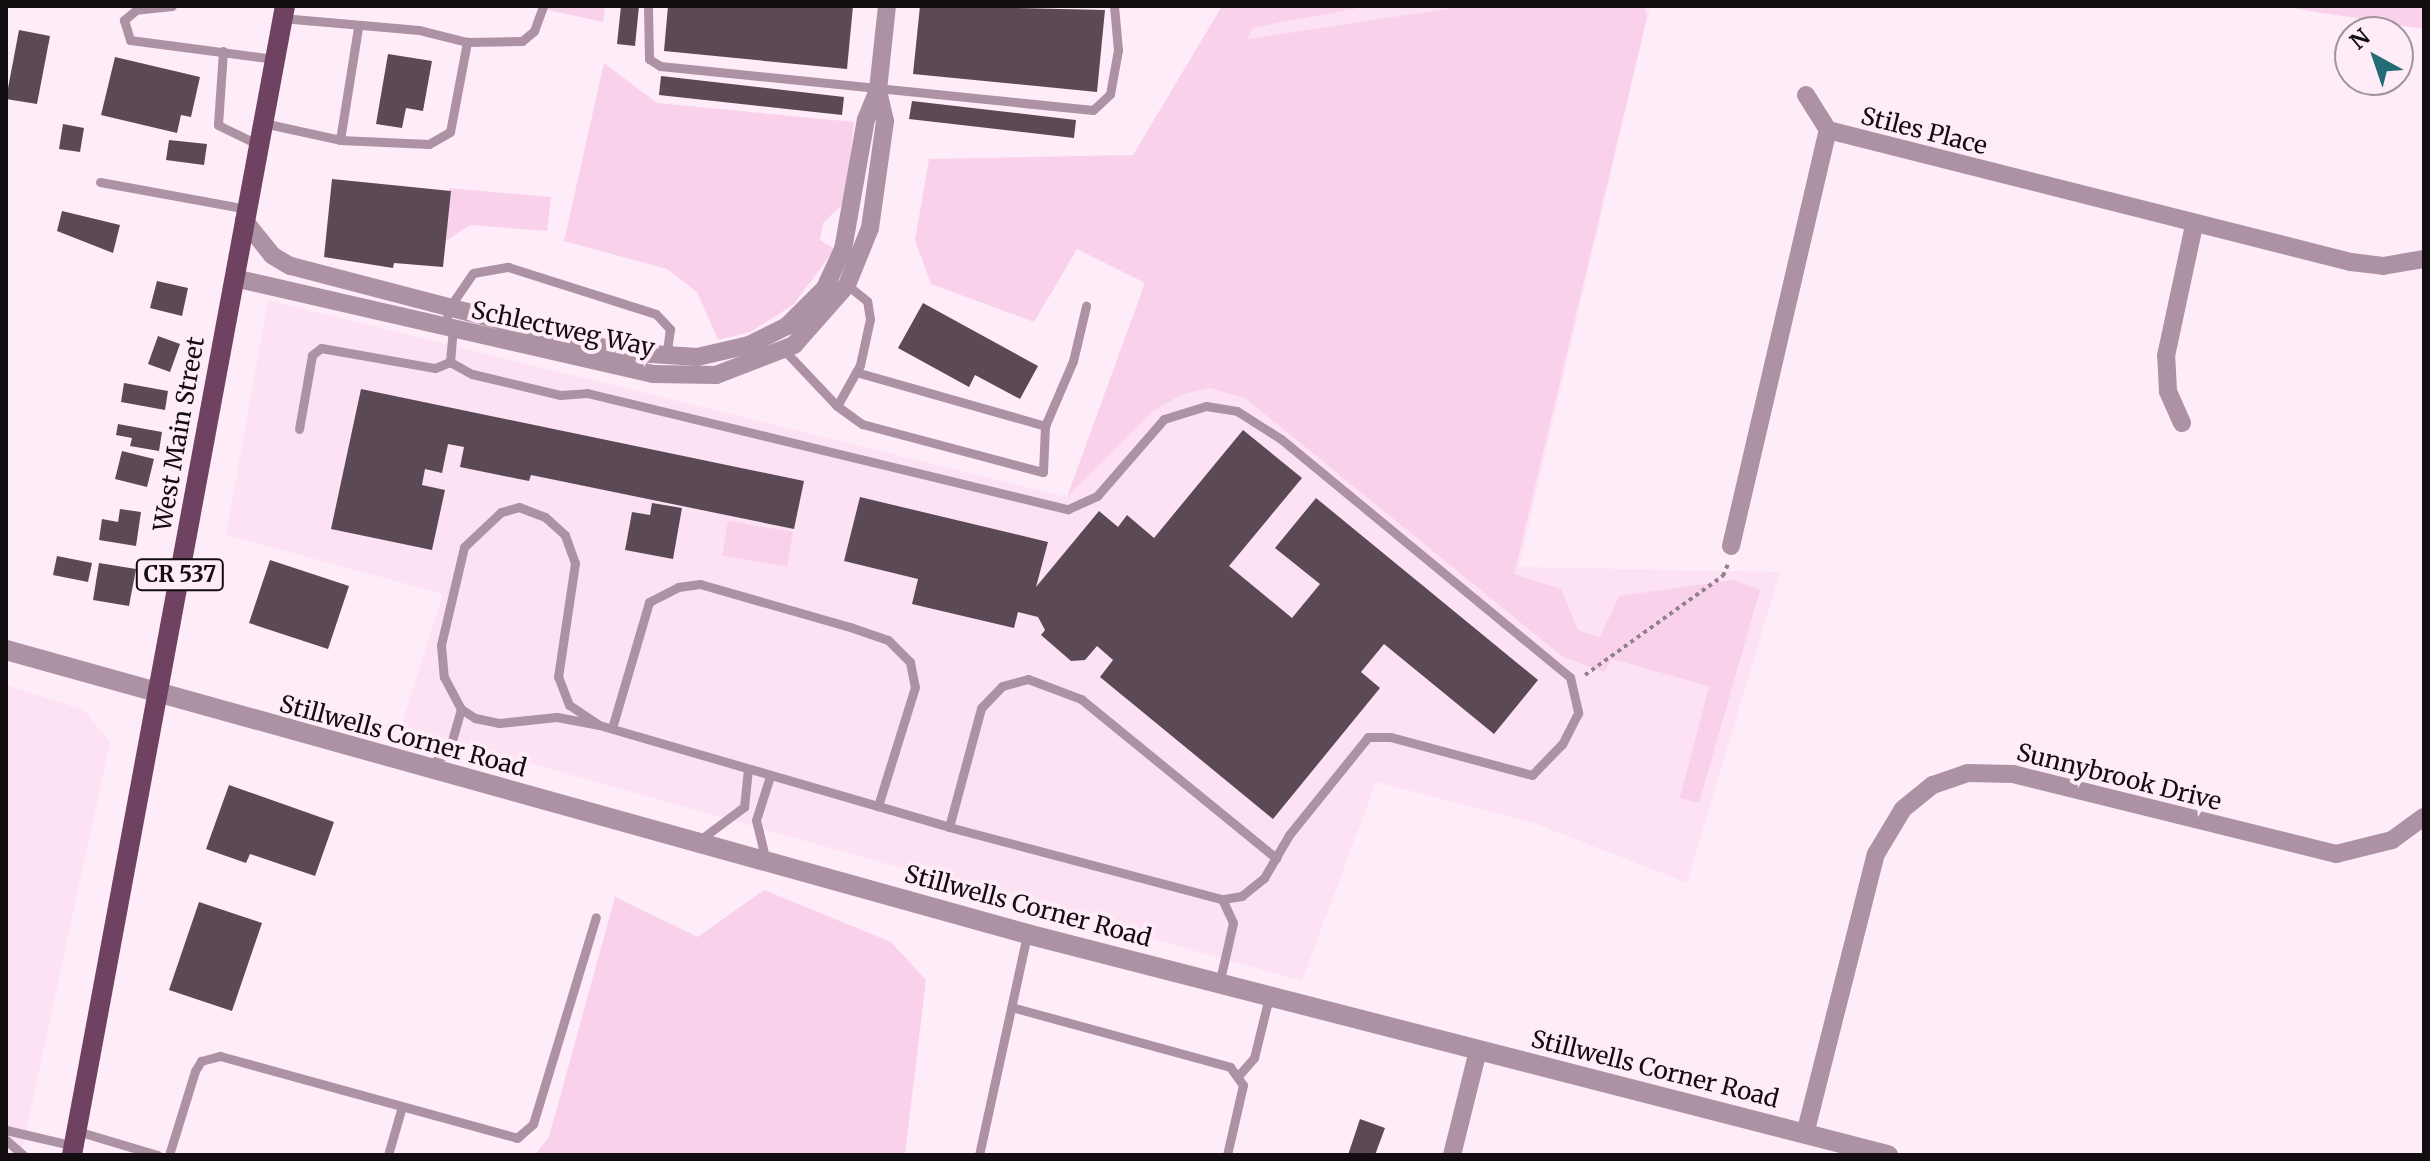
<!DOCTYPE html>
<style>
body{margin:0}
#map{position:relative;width:2430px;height:1161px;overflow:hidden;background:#feedf8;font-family:Merriweather,serif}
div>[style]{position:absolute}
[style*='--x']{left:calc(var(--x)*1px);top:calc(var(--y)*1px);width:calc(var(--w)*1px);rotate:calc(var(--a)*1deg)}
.built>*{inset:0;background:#fde2f3}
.green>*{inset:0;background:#f9d1ea}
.building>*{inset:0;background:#5b4a55}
.path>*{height:4px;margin-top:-2px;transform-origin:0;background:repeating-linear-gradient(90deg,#8f828a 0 4px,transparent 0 8px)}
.service>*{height:9px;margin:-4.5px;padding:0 4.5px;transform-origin:4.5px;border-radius:4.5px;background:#ad92a3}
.minor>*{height:18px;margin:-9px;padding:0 9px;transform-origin:9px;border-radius:9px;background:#ad92a3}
.tertiary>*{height:20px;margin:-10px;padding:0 10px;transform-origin:10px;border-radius:10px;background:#ad92a3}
.primary>*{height:20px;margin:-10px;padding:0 10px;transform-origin:10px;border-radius:10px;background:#6f4261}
span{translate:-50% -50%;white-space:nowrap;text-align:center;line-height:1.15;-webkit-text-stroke:8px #feedf8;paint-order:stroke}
.shield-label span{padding:2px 6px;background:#feedf8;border:2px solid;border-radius:6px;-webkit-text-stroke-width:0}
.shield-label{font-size:22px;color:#130c10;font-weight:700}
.street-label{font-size:24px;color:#130c10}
.frame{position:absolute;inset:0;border:8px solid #130c10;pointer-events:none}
.north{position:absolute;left:2334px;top:16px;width:80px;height:80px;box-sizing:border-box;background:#feedf8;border:2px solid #a0939b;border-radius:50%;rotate:320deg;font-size:22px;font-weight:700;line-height:32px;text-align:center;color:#130c10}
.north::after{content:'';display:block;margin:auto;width:28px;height:36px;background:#236b77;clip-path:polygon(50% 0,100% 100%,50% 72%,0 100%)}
</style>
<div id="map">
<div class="built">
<div style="clip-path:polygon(1369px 6px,1650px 6px,1519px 567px,1780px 572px,1687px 883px,1534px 823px,1376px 782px,1302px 981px,401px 727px,443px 594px,226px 535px,268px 300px,1067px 497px,1145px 283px,1252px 28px)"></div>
<div style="clip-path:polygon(6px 685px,84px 710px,110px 742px,21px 1155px,6px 1155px)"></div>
</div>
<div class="green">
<div style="clip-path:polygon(530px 6px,605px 6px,603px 22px)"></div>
<div style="clip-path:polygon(1222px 6px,1369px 6px,1252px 28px,1248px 39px,1465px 6px,1644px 6px,1647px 17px,1514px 574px,1561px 589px,1578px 630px,1600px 637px,1619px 596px,1734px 580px,1760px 590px,1699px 803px,1680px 798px,1709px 686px,1612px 659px,1604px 672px,1563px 657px,1245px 398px,1210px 388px,1183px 394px,1153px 411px,1067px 497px,1145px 283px,1077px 249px,1034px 322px,931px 284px,915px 240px,929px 159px,1133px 155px)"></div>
<div style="clip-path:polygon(2279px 6px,2424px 6px,2424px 29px)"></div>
<div style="clip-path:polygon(604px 63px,657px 103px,854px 122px,846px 201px,823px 223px,820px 240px,835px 249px,794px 304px,751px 332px,718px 340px,697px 292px,667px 269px,564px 241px)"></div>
<div style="clip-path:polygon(449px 188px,551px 197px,547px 231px,470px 225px,446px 241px)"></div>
<div style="clip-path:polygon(728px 521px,793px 532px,787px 566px,722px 556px)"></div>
<div style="clip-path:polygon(764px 890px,891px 942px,926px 980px,905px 1155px,535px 1155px,549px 1137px,615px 897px,698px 937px)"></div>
</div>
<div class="building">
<div style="clip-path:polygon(621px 6px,639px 6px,635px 46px,617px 44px)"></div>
<div style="clip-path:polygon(668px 6px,853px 6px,847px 69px,664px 51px)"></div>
<div style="clip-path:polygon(920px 6px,1105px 10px,1097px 92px,913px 74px)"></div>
<div style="clip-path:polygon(19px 30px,50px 36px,37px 104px,6px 99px)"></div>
<div style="clip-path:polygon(388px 54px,432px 61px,423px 111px,406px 108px,402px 128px,376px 124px)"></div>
<div style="clip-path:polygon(115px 57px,200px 77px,191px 117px,181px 115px,177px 133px,101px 115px)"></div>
<div style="clip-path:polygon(661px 76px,844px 97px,842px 115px,659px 95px)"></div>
<div style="clip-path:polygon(912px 101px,1076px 120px,1074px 138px,909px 119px)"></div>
<div style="clip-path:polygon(63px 124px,84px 128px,80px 152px,59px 149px)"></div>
<div style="clip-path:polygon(169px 140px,207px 144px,204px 165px,166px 160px)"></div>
<div style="clip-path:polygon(332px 179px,451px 191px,443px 267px,394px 263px,393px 268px,324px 257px)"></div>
<div style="clip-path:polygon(62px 211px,120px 225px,113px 253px,57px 231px)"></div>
<div style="clip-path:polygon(157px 281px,188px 288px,182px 316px,150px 308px)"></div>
<div style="clip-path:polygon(923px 303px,1038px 366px,1020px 399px,975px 375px,969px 387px,898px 348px)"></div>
<div style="clip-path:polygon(158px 336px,180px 344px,170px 372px,148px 364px)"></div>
<div style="clip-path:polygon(124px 383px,168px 391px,165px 410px,121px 402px)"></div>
<div style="clip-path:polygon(361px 389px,804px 481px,794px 529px,531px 475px,529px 481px,460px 467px,464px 447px,448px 444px,442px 473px,425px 469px,422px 485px,445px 490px,432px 550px,331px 529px)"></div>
<div style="clip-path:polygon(118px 424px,162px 432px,159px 451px,130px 446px,132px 438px,116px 435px)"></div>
<div style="clip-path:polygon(1243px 430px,1302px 478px,1229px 566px,1292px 618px,1320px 584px,1275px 548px,1316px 498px,1538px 680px,1494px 734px,1384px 644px,1361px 672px,1380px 688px,1273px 819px,1100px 677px,1113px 660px,1097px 646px,1085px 660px,1071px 661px,1041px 635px,1045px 630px,1038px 617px,1018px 612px,1014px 628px,912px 604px,918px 579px,844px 561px,860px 497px,1048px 542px,1036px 587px,1099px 511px,1118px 527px,1127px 515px,1154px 538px)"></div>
<div style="clip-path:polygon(122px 451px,154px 459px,147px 487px,115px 479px)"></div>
<div style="clip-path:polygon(652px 503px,682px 508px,673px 559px,625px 550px,632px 512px,650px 515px)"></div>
<div style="clip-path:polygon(120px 509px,141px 512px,136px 546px,99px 540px,102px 519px,118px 522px)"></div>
<div style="clip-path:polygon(57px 556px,92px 563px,88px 582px,53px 575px)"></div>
<div style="clip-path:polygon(270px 560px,349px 586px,328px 649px,249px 623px)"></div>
<div style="clip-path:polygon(99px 563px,136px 569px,129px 606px,93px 600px)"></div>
<div style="clip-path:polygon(229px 785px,334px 822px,315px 876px,250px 854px,246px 863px,206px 849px)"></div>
<div style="clip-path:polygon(199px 902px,262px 923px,232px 1011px,169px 990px)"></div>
<div style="clip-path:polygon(1360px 1119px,1385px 1128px,1375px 1155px,1348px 1155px)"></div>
</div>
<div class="path">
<div style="--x:1585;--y:675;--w:170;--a:-35.7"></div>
<div style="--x:1723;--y:576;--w:13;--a:-67"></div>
</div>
<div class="service">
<div style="--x:172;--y:6;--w:36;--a:174"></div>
<div style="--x:136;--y:10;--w:16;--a:140"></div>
<div style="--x:124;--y:20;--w:21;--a:73"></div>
<div style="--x:130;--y:40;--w:146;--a:7.5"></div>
<div style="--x:648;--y:6;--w:53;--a:88.9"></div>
<div style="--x:649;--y:59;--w:13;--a:32"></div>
<div style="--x:660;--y:66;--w:435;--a:5.8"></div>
<div style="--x:1093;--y:110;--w:23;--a:-43"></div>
<div style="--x:1110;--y:94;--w:45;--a:-79.7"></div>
<div style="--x:1118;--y:50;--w:44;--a:-95.2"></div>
<div style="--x:467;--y:42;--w:55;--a:-1"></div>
<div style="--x:522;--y:41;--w:16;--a:-40"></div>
<div style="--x:534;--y:31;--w:27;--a:-70"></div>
<div style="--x:223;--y:51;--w:74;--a:93.9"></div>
<div style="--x:218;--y:125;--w:46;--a:26"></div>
<div style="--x:263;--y:123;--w:79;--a:12.4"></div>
<div style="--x:340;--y:140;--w:89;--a:2.6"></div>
<div style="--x:429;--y:144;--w:24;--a:-30"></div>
<div style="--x:450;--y:132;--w:92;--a:-79.3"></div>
<div style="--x:467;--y:42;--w:49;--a:-166"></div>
<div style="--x:419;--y:30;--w:138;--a:-175"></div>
<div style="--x:340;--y:140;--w:113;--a:-80.9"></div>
<div style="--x:100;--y:182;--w:149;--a:10.4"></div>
<div style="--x:445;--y:328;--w:20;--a:-79"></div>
<div style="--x:449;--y:308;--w:42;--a:-55.6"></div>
<div style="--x:473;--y:273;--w:36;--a:-10"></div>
<div style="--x:508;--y:267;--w:155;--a:17.6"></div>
<div style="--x:656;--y:314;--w:21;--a:47"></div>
<div style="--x:670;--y:329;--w:29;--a:98"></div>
<div style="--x:784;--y:350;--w:77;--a:46.6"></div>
<div style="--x:837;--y:406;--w:47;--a:-60.7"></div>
<div style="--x:860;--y:365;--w:47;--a:-77.7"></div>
<div style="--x:870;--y:319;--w:18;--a:-99"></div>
<div style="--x:867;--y:301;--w:26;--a:-141"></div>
<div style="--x:450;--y:362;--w:25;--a:29"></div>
<div style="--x:472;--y:374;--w:90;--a:13.4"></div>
<div style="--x:560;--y:395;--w:27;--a:-4"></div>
<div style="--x:587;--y:393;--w:495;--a:13.6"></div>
<div style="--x:1068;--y:509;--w:32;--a:-24"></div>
<div style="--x:1097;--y:496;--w:102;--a:-49"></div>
<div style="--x:1164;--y:419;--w:44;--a:-17.2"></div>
<div style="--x:1206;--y:406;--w:31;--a:9"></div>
<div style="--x:1237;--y:411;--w:52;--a:32.5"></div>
<div style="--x:1281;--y:439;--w:374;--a:39.5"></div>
<div style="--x:1570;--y:677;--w:37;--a:77"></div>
<div style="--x:1578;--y:713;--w:35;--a:117"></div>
<div style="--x:1562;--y:744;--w:43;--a:134.1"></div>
<div style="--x:1532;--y:775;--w:147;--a:-165"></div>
<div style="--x:1390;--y:737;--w:22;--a:180"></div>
<div style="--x:1368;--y:737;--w:126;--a:128.9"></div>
<div style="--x:1289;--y:835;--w:50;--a:120.2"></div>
<div style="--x:1264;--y:878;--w:28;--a:141"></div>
<div style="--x:1242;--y:896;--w:20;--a:171"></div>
<div style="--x:856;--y:372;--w:197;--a:15.9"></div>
<div style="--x:837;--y:406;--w:31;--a:36"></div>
<div style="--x:862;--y:424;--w:187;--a:14.9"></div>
<div style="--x:1043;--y:472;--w:46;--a:-87.5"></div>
<div style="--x:1045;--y:426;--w:71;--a:-66.7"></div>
<div style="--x:1073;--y:361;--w:57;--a:-76.7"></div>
<div style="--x:299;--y:429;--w:75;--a:-80"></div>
<div style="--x:312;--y:355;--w:11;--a:-38"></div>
<div style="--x:321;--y:348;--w:116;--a:10"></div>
<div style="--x:435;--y:368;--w:16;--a:-22"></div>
<div style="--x:450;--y:362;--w:32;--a:-85"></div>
<div style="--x:599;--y:725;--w:36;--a:-146"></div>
<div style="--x:569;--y:705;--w:30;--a:-111"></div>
<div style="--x:558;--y:677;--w:115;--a:-81.5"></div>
<div style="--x:575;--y:563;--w:30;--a:-110"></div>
<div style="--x:565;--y:535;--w:27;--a:-138"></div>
<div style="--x:545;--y:517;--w:28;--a:-159"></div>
<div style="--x:519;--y:507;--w:19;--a:164"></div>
<div style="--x:501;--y:512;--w:51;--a:136.6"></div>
<div style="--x:464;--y:547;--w:101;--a:103.2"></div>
<div style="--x:441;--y:645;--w:32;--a:85"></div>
<div style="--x:444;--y:677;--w:36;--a:62"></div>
<div style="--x:461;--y:709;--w:17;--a:33"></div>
<div style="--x:475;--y:718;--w:25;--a:12"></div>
<div style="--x:499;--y:723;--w:58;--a:-5.9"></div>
<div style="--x:557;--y:717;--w:43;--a:10.8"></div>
<div style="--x:599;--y:725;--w:365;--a:16.2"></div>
<div style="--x:949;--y:827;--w:282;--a:14.8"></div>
<div style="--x:1222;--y:899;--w:26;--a:65"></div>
<div style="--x:1233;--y:923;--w:63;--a:102.9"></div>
<div style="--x:612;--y:728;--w:131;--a:-73.6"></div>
<div style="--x:649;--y:602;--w:33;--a:-27"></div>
<div style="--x:678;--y:587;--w:22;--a:-8"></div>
<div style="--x:700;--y:584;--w:156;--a:16"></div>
<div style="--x:850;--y:627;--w:40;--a:18.9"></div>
<div style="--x:888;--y:640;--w:31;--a:45"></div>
<div style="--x:910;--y:662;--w:25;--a:79"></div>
<div style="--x:915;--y:687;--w:125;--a:107.3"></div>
<div style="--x:430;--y:765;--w:24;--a:-36"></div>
<div style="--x:449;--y:751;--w:44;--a:-74.1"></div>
<div style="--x:949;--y:827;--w:123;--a:-74.9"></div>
<div style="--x:981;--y:708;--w:30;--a:-46"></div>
<div style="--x:1002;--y:686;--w:27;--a:-15"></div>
<div style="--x:1028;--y:679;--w:57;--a:20.7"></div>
<div style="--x:1081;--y:699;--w:252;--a:39.2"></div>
<div style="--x:701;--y:839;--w:54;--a:-36.7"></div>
<div style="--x:744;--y:807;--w:37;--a:-84"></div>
<div style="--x:766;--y:861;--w:42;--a:-103.7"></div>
<div style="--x:756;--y:820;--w:46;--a:-72.3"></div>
<div style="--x:1015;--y:1008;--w:223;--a:15.3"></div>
<div style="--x:1230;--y:1067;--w:22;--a:54"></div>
<div style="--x:1243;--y:1085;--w:72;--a:102.9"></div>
<div style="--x:1239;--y:1075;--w:23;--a:-49"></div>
<div style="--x:1254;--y:1058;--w:63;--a:-76.2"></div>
<div style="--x:6;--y:1130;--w:70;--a:13.2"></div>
<div style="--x:77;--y:1131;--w:84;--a:16.7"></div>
<div style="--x:6;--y:1140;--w:23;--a:41"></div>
<div style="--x:169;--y:1155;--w:88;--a:-72.8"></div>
<div style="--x:195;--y:1071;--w:12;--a:-59"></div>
<div style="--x:201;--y:1061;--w:20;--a:-15"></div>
<div style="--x:220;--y:1056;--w:308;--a:15.4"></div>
<div style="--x:517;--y:1138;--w:21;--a:-41"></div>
<div style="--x:533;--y:1124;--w:216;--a:-73.1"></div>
<div style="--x:388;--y:1155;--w:47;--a:-73.9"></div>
<div style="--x:979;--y:1155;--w:226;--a:-77.7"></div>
</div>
<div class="minor">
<div style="--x:878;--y:90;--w:84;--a:-83.9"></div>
<div style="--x:1806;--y:95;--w:41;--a:57.8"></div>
<div style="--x:1828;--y:130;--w:539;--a:14.17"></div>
<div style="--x:2351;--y:262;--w:32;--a:7"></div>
<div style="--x:2383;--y:266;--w:42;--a:-9.7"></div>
<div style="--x:234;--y:278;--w:430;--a:12.9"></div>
<div style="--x:653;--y:374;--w:63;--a:0.9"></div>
<div style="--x:716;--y:375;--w:84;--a:-21"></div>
<div style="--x:794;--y:345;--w:80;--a:-48.5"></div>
<div style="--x:847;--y:285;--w:61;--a:-68"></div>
<div style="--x:870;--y:228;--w:108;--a:-82"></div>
<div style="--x:885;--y:121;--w:32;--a:-103"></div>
<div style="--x:878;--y:90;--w:31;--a:112"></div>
<div style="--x:866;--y:119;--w:132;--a:100"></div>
<div style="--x:843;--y:249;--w:43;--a:114.8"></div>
<div style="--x:825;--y:288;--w:54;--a:135"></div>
<div style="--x:787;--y:326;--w:42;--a:153.4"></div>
<div style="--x:749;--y:345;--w:53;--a:167"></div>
<div style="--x:697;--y:357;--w:76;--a:-176.2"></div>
<div style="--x:621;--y:352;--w:342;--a:-165.4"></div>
<div style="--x:290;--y:266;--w:21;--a:-149"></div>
<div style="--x:272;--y:255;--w:45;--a:-128.7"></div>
<div style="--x:2182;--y:423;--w:35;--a:-114"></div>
<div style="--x:2168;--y:391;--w:35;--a:-93"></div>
<div style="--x:2166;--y:356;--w:134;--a:-77.9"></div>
<div style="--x:1731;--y:546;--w:427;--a:-76.9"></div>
<div style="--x:1805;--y:1134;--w:289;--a:-75.8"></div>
<div style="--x:1876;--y:854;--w:52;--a:-59"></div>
<div style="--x:1903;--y:809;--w:38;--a:-39"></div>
<div style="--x:1933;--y:785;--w:36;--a:-19"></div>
<div style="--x:1967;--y:773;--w:46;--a:1.2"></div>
<div style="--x:2013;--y:774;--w:333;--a:13.9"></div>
<div style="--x:2336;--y:854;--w:58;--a:-14"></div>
<div style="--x:2392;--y:840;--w:39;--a:-36"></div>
<div style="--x:1452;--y:1155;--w:107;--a:-76"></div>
</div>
<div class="tertiary">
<div style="--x:6;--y:650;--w:1060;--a:15.54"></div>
<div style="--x:1027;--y:934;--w:889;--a:14.4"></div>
</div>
<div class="primary">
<div style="--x:72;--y:1155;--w:1169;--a:-79.5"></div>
</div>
<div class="shield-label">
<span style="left:180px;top:575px">CR 537</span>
</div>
<div class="street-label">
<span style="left:1924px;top:131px;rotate:14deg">Stiles Place</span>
<span style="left:563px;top:329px;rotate:12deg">Schlectweg Way</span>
<span style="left:179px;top:434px;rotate:-80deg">West Main Street</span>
<span style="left:403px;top:736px;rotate:15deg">Stillwells Corner Road</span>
<span style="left:2119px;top:777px;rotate:14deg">Sunnybrook Drive</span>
<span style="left:1028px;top:906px;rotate:15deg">Stillwells Corner Road</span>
<span style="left:1655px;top:1069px;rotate:14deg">Stillwells Corner Road</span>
</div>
<div class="frame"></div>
<div class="north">N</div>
</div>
